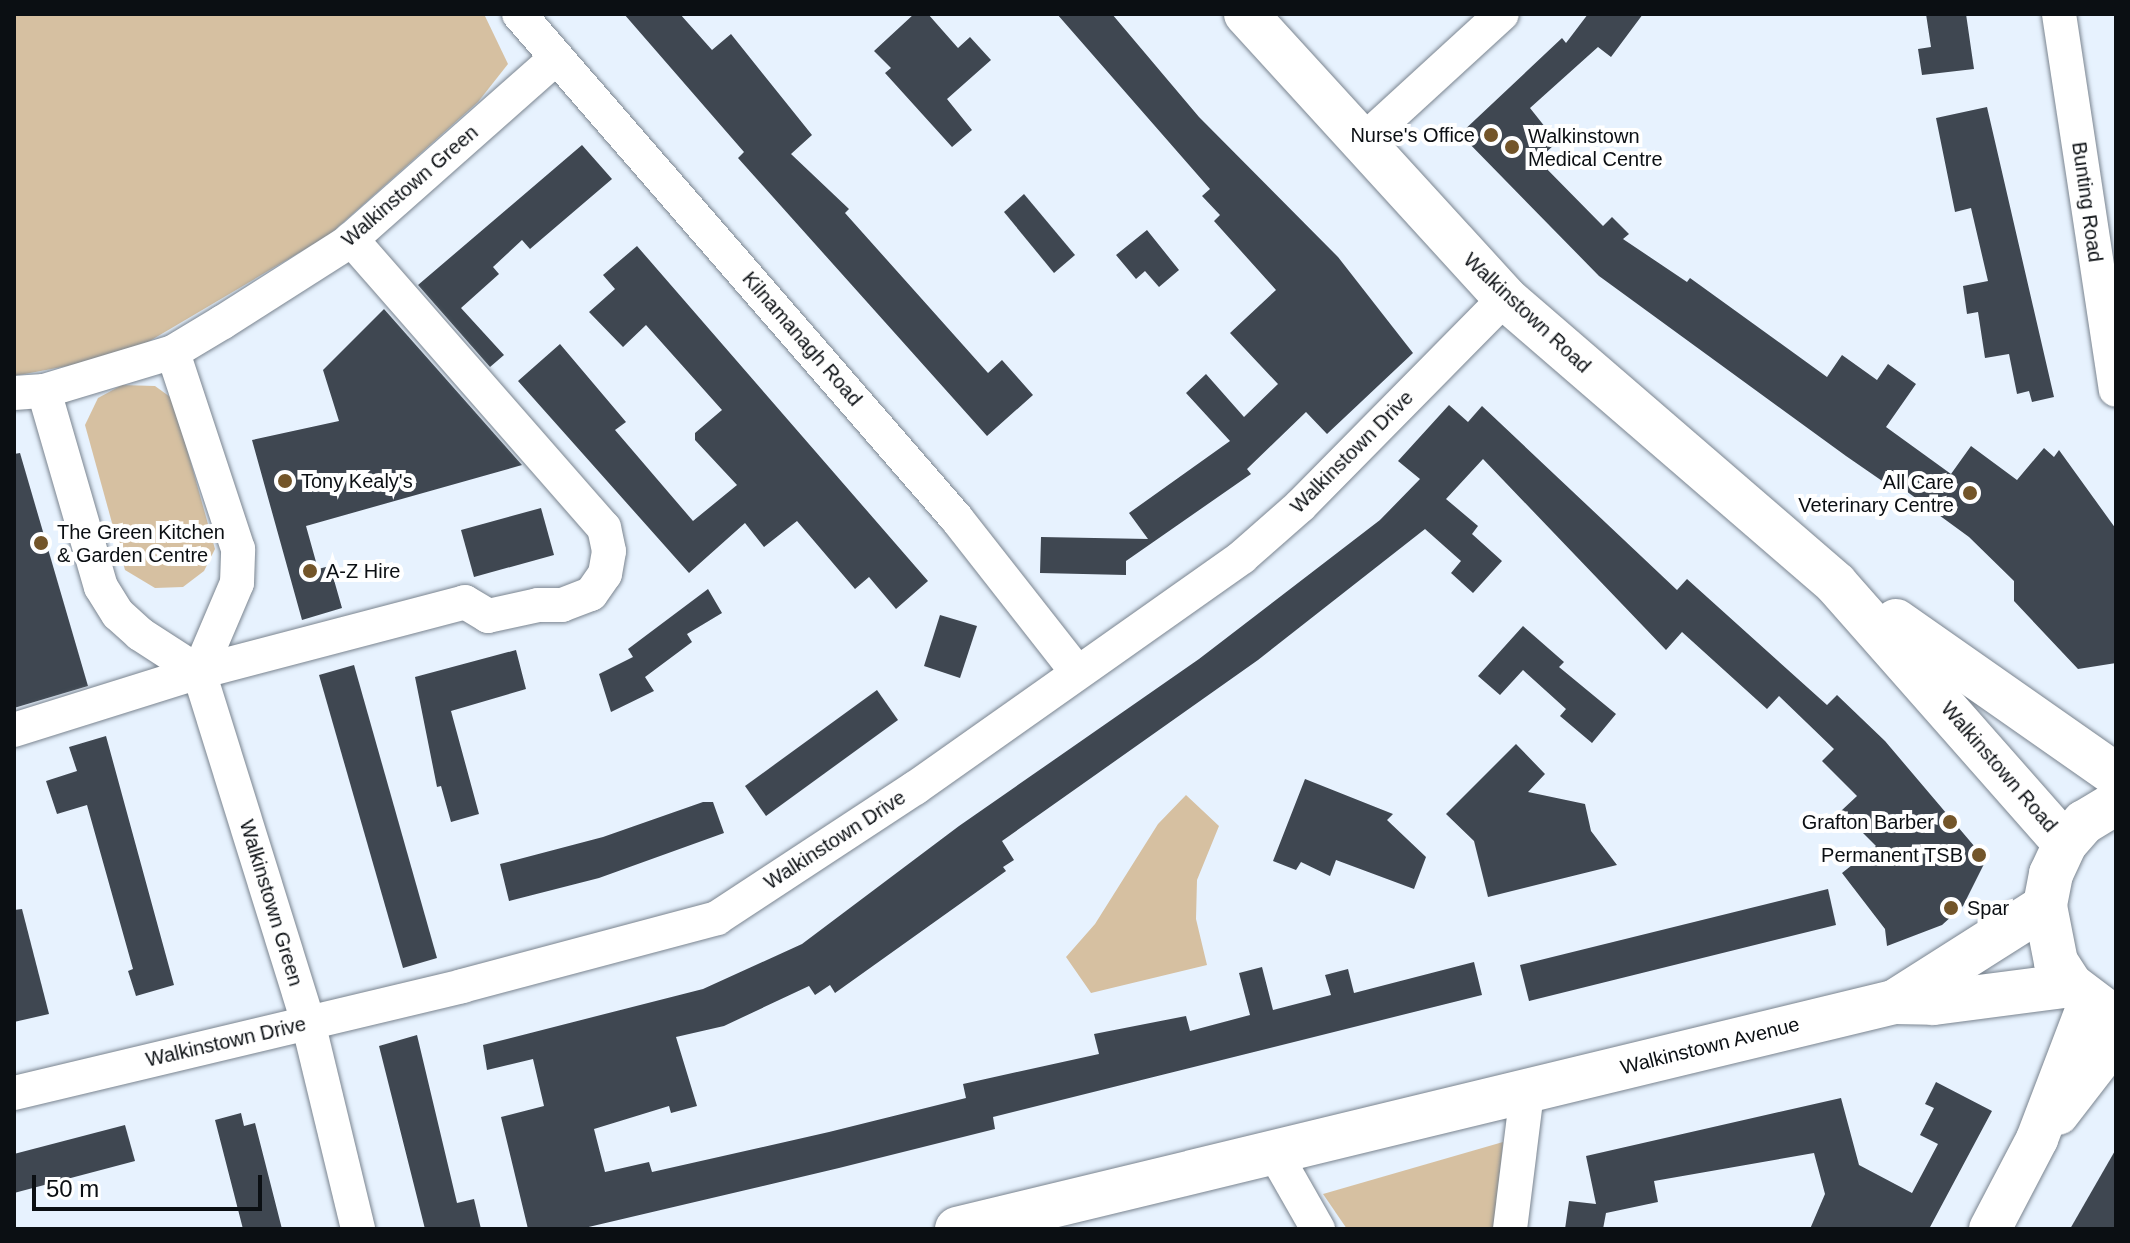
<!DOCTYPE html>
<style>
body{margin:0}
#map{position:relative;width:2130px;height:1243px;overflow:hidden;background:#e7f2fe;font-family:Helvetica,sans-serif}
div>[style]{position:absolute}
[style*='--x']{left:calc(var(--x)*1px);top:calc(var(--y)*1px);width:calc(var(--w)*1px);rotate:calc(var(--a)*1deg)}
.green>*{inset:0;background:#d6c0a1}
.building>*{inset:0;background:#3f4751}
.roads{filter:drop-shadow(0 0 2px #7a848f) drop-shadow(0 0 2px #7a848f)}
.minor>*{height:34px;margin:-17px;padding:0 17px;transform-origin:17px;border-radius:17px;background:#fff}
.tertiary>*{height:42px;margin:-21px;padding:0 21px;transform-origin:21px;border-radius:21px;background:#fff}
.secondary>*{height:44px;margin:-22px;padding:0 22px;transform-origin:22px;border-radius:22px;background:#fff}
.dots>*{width:22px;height:22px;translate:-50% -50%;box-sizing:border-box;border:4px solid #fff;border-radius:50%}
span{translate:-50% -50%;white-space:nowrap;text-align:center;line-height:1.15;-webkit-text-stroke:8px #fff;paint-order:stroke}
.poi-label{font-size:20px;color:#0b0f13}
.right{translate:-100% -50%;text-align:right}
.left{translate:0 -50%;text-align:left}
.street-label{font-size:20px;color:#0b0f13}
.frame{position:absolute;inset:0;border:16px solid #0b0f13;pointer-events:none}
.scale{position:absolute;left:32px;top:1175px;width:230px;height:36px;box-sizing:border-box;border:4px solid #0b0f13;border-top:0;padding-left:10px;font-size:24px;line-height:28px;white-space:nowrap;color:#0b0f13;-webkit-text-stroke:6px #fff;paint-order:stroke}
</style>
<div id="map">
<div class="green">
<div style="clip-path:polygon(14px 14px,484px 14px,508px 64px,478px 102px,329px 235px,126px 355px,14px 376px)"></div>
<div style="clip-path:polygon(122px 385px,155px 386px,173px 399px,215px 549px,204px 571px,183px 587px,155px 588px,125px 570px,85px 425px,98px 398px)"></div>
<div style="clip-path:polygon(1186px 795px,1219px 826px,1197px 880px,1196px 919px,1207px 965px,1091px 993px,1066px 957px,1095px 924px,1158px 824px)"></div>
<div style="clip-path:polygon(1503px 1142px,1494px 1229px,1347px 1229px,1323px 1194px)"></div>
</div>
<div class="building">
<div style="clip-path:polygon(624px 14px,680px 14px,712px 50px,731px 34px,812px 135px,791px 154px,849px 209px,845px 213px,988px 373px,1002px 360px,1033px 395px,987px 436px,738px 158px,744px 152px)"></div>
<div style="clip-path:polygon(914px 14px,928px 14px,958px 48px,970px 37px,991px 60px,947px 99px,972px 130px,952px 147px,885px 73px,891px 68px,874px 51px)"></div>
<div style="clip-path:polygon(1057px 14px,1112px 14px,1199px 117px,1338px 257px,1413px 353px,1327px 434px,1306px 412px,1247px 469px,1251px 474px,1126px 561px,1126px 575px,1040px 573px,1041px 537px,1148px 539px,1129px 513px,1230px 441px,1186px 393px,1206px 374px,1244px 417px,1278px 384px,1230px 333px,1276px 290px,1214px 221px,1220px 215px,1202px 196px,1210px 189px)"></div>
<div style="clip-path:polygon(1588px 14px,1643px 14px,1611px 57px,1598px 47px,1530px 108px,1557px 142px,1538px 160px,1603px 226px,1612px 217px,1629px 234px,1623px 239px,1687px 282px,1690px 278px,1827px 377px,1842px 355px,1877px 380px,1888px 364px,1916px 384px,1886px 427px,1951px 474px,1971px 446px,2017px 480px,2044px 448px,2054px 457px,2059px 450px,2116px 529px,2116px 663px,2078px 669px,2014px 601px,2014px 581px,1969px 537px,1891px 480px,1888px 485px,1846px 456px,1599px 276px,1460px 134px,1562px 38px,1566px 43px)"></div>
<div style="clip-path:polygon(1926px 14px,1966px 14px,1974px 69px,1922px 75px,1918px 49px,1931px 47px)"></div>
<div style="clip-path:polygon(1987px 107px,2054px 397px,2032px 402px,2029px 391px,2017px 394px,2009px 354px,1985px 358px,1978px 312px,1967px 314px,1963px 286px,1988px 281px,1971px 208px,1955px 212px,1936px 118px)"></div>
<div style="clip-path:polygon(582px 145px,612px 179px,530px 249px,522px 240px,493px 267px,499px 274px,461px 308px,504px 355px,490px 367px,418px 285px)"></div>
<div style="clip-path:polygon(1024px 194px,1075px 255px,1054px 273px,1004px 212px)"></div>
<div style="clip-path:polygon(1147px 230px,1179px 270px,1159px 287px,1145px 271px,1136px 279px,1116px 255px)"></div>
<div style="clip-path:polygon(637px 246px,928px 581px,896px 609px,869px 577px,855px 589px,797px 521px,764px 547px,745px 523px,689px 573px,518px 381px,560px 344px,626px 422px,615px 430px,693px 521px,737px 485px,695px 440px,695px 433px,722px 410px,646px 325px,623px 347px,589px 312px,615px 289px,603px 275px)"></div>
<div style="clip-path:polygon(384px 309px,522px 465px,306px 526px,318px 569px,330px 566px,342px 608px,302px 620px,252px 440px,339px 421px,323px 370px)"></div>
<div style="clip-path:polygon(1449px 405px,1468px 422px,1482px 406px,1677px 590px,1687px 579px,1827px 705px,1837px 695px,1885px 741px,1986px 860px,1963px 906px,1942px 925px,1887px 946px,1885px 929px,1842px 873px,1876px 846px,1841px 811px,1857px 796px,1822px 761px,1834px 749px,1779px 696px,1767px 709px,1682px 632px,1666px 650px,1483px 459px,1446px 499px,1478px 526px,1472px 534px,1502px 561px,1473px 593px,1451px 573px,1461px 561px,1425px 529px,1258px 660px,1002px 841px,1014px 860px,1003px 867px,1006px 871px,835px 993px,830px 985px,815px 995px,809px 986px,724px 1026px,676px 1037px,697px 1106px,671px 1113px,669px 1106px,594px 1129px,605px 1172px,649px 1162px,652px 1172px,829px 1132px,966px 1098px,963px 1084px,1099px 1054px,1094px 1034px,1186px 1016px,1190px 1031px,1250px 1015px,1239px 973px,1262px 967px,1273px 1010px,1331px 995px,1325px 975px,1348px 969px,1354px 993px,1474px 962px,1482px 995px,993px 1117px,995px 1129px,839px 1168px,580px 1229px,528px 1229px,501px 1117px,544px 1106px,533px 1059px,487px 1070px,483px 1045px,703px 989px,802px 944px,959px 826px,1199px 659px,1380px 520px,1420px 479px,1398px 461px)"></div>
<div style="clip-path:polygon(20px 453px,88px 686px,14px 708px,14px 454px)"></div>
<div style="clip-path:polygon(541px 508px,554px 555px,474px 577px,461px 530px)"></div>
<div style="clip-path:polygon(708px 589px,722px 613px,687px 634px,692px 642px,645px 677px,654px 691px,611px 712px,599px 674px,633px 657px,628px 649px)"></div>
<div style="clip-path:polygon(940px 615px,977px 626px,960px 678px,924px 666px)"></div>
<div style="clip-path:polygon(1523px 626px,1564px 662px,1559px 667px,1616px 714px,1592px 743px,1560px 716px,1566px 709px,1523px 670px,1500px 695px,1478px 676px)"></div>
<div style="clip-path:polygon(516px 650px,526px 689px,451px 711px,479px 814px,451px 822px,441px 786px,437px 787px,415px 677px)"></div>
<div style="clip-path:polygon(354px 665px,437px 958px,403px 968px,319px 675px)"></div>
<div style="clip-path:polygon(877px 690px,898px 720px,766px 816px,745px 786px)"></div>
<div style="clip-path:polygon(106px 736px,174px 985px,136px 996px,128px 971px,133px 969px,87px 805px,57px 814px,46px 781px,77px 771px,69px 747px)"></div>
<div style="clip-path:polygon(1516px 744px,1545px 774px,1528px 792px,1585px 804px,1591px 831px,1617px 865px,1488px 897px,1474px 841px,1446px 814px)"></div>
<div style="clip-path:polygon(1305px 779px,1393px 814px,1387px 820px,1426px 857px,1414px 889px,1336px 860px,1330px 876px,1301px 862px,1296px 870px,1273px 861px)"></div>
<div style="clip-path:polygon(703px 802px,713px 802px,724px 833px,599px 878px,509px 901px,500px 864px,603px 837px)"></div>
<div style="clip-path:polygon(1828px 889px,1836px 925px,1529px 1001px,1520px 965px)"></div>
<div style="clip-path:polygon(22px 909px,49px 1014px,14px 1022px,14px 910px)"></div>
<div style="clip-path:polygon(417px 1035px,457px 1203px,474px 1199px,481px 1229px,425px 1229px,379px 1046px)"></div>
<div style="clip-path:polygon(1936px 1082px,1992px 1111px,1929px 1229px,1810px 1229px,1825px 1194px,1814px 1153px,1654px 1181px,1658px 1202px,1606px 1213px,1603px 1229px,1565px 1229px,1569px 1201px,1596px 1204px,1586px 1156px,1841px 1098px,1859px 1165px,1912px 1193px,1938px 1144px,1920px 1135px,1934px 1108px,1925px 1104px)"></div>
<div style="clip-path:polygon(241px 1113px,244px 1126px,255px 1123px,282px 1229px,243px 1229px,215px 1120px)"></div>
<div style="clip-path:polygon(125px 1125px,135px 1161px,14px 1193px,14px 1154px)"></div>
<div style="clip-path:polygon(2116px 1149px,2116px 1229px,2070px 1229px)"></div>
</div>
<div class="roads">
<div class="minor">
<div style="--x:519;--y:14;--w:668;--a:49.06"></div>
<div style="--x:957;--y:519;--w:193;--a:51.9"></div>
<div style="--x:2059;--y:14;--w:380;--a:81.4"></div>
<div style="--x:1361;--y:143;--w:191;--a:-42.5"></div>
<div style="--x:44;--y:391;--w:204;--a:73.8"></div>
<div style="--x:101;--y:587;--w:32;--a:58"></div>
<div style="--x:118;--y:614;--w:30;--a:42"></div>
<div style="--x:140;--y:634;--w:70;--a:32.8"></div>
<div style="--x:199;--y:672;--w:97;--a:-66.9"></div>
<div style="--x:237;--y:583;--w:34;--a:-88"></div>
<div style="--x:238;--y:549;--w:207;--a:-108.3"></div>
<div style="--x:14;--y:393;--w:30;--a:-4"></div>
<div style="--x:44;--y:391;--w:135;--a:-16.8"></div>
<div style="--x:173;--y:352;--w:58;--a:-31"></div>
<div style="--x:223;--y:322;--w:147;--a:-32.5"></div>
<div style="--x:347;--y:243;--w:279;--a:-41.5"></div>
<div style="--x:199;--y:672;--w:367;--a:72.7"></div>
<div style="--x:308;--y:1022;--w:213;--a:76.4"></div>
<div style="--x:14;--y:730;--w:194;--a:-17.4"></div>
<div style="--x:199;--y:672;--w:275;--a:-14.7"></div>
<div style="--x:465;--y:602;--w:27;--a:31"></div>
<div style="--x:488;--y:616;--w:51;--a:-12.4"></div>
<div style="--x:538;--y:605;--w:24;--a:0"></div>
<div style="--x:562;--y:605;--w:31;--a:-21"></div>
<div style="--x:591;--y:594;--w:24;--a:-55"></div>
<div style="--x:605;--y:574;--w:23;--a:-80"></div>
<div style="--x:609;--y:551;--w:24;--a:-102"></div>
<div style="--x:604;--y:528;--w:384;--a:-131.2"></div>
<div style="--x:14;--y:1093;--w:461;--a:-13.4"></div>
<div style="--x:462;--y:986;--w:264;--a:-14.9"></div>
<div style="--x:717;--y:918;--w:237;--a:-33.3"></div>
<div style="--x:915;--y:788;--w:400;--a:-35.2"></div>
<div style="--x:1242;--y:557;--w:77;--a:-41.3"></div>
<div style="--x:1300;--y:506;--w:292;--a:-45.4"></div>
<div style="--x:1274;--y:1152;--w:89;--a:60.3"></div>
<div style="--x:1510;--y:1229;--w:138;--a:-82.9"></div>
</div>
<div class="tertiary">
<div style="--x:2058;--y:1114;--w:95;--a:-52.3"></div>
<div style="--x:1990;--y:1229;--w:102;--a:-62.4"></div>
<div style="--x:2037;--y:1139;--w:146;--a:-69.1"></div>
</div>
<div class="secondary">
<div style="--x:1246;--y:14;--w:384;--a:47.6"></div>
<div style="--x:1505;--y:298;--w:437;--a:40.8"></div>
<div style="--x:1836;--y:584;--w:346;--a:48.6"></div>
<div style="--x:1896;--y:621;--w:269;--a:35"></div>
<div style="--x:2116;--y:803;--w:37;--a:149"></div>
<div style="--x:2084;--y:822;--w:29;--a:131"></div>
<div style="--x:2065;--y:844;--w:33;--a:115"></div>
<div style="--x:2051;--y:874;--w:33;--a:101"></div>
<div style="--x:2045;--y:906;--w:57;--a:78.9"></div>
<div style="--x:2056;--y:962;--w:27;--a:57"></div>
<div style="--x:2071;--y:985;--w:56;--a:37.1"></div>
<div style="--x:1894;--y:1002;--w:179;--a:-32.4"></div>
<div style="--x:957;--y:1229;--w:964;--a:-13.62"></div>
<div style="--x:1894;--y:1002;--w:39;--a:1"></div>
<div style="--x:1933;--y:1003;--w:139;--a:-7.4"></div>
</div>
</div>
<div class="dots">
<div style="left:1491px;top:135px;background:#735529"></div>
<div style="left:1512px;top:147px;background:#735529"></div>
<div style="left:285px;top:481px;background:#735529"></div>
<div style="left:1970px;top:493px;background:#735529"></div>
<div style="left:41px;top:543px;background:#735529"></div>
<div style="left:310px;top:571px;background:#735529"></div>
<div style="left:1950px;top:822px;background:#735529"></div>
<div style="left:1979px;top:855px;background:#735529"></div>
<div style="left:1951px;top:908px;background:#735529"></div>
</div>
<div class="poi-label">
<span class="right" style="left:1475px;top:135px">Nurse's Office</span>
<span class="left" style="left:1528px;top:148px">Walkinstown<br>Medical Centre</span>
<span class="left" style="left:301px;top:481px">Tony Kealy's</span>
<span class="right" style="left:1954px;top:494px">All Care<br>Veterinary Centre</span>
<span class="left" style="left:57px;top:544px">The Green Kitchen<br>&amp; Garden Centre</span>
<span class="left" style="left:326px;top:571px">A-Z Hire</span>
<span class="right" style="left:1934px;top:822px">Grafton Barber</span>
<span class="right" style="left:1963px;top:855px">Permanent TSB</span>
<span class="left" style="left:1967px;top:908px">Spar</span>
</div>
<div class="street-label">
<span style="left:410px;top:186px;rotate:-41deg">Walkinstown Green</span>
<span style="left:2087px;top:202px;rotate:82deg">Bunting Road</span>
<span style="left:1527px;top:313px;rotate:43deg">Walkinstown Road</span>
<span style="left:802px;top:339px;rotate:49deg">Kilnamanagh Road</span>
<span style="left:1352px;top:452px;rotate:-45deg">Walkinstown Drive</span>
<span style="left:1999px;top:767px;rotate:49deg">Walkinstown Road</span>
<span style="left:835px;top:840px;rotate:-33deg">Walkinstown Drive</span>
<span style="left:271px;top:903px;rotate:73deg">Walkinstown Green</span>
<span style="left:226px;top:1042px;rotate:-13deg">Walkinstown Drive</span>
<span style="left:1710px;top:1046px;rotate:-14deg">Walkinstown Avenue</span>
</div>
<div class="frame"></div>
<div class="scale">50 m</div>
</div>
